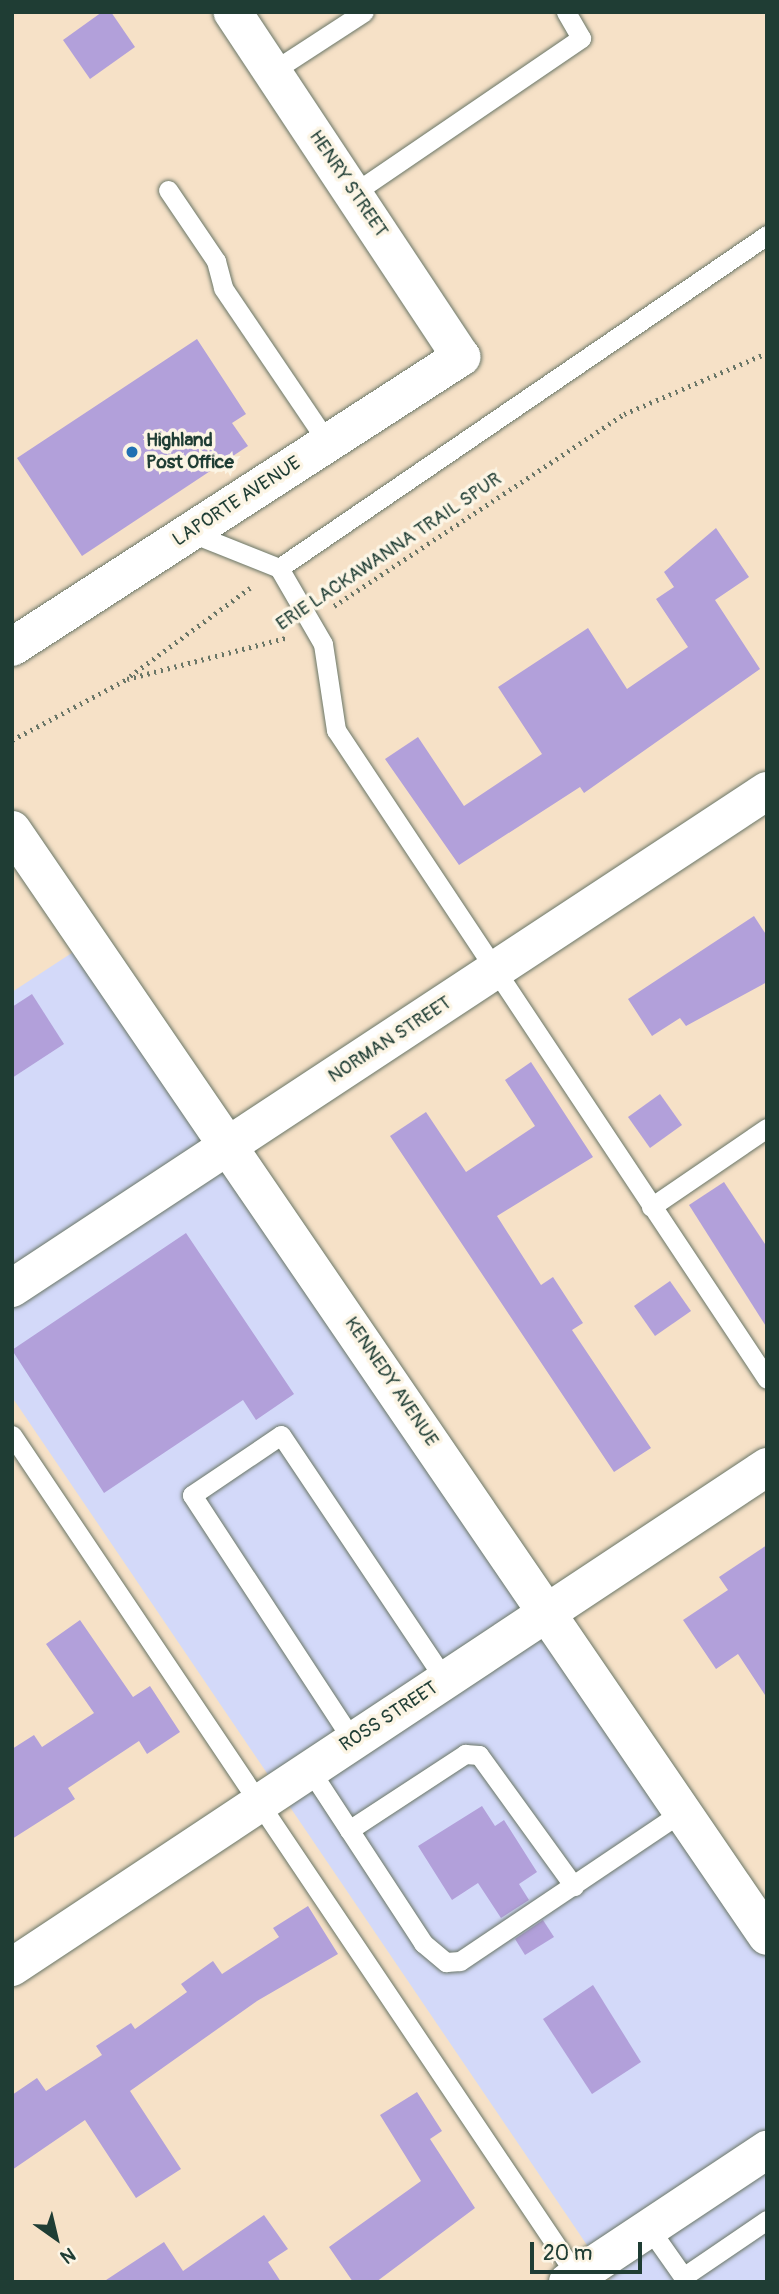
<!DOCTYPE html>
<style>
body{margin:0}
#map{position:relative;width:779px;height:2294px;overflow:hidden;background:#f6e1c7;font-family:Pangolin,sans-serif}
div>[style]{position:absolute}
[style*='--x']{left:calc(var(--x)*1px);top:calc(var(--y)*1px);width:calc(var(--w)*1px);rotate:calc(var(--a)*1deg)}
.built>*{inset:0;background:#d3d9f9}
.building>*{inset:0;background:#b2a0da}
.path>*{height:4.5px;margin-top:-2.25px;transform-origin:0;background:repeating-linear-gradient(90deg,#6a7667 0 2px,transparent 0 7px)}
.roads{filter:drop-shadow(0 0 2px #6a7667) drop-shadow(0 0 2px #6a7667)}
.lane>*{height:19px;margin:-9.5px;padding:0 9.5px;transform-origin:9.5px;border-radius:9.5px;background:#fff}
.street>*{height:38px;margin:-19px;padding:0 19px;transform-origin:19px;border-radius:19px;background:#fff}
.secondary>*{height:38px;margin:-19px;padding:0 19px;transform-origin:19px;border-radius:19px;background:#fff}
.dots>*{width:19px;height:19px;translate:-50% -50%;box-sizing:border-box;border:4px solid #fcf5e5;border-radius:50%}
span{translate:-50% -50%;white-space:nowrap;text-align:center;line-height:1.15;-webkit-text-stroke:7px #fcf5e5;paint-order:stroke}
.street-label{font-size:19px;color:#1f3d34}
.poi-label{font-size:19px;color:#1f3d34;font-weight:700}
.left{translate:0 -50%;text-align:left}
.frame{position:absolute;inset:0;border:14px solid #1f3d34;pointer-events:none}
.north{position:absolute;left:21px;top:2203px;width:70px;height:70px;-webkit-text-stroke:5px #fcf5e5;paint-order:stroke;rotate:146deg;font-size:19px;font-weight:700;line-height:28px;text-align:center;color:#1f3d34}
.north::after{content:'';display:block;margin:auto;width:24px;height:32px;background:#1f3d34;clip-path:polygon(50% 0,100% 100%,50% 72%,0 100%)}
.scale{position:absolute;left:530px;top:2242px;width:112px;height:32px;box-sizing:border-box;border:4px solid #1f3d34;border-top:0;padding-left:9px;font-size:21px;line-height:24px;white-space:nowrap;color:#1f3d34;-webkit-text-stroke:5px #fcf5e5;paint-order:stroke}
</style>
<div id="map">
<div class="built">
<div style="clip-path:polygon(84px 945px,767px 1957px,767px 2282px,612px 2282px,12px 1397px,12px 992px)"></div>
</div>
<div class="building">
<div style="clip-path:polygon(102px 12px,111px 12px,135px 47px,90px 79px,63px 40px)"></div>
<div style="clip-path:polygon(197px 339px,246px 414px,232px 423px,248px 446px,82px 556px,17px 458px)"></div>
<div style="clip-path:polygon(716px 528px,749px 577px,715px 600px,760px 669px,584px 793px,580px 787px,459px 865px,385px 759px,418px 737px,464px 806px,542px 754px,498px 687px,588px 628px,627px 689px,688px 647px,656px 599px,674px 587px,664px 572px)"></div>
<div style="clip-path:polygon(754px 916px,767px 936px,767px 982px,686px 1026px,680px 1018px,652px 1036px,628px 999px)"></div>
<div style="clip-path:polygon(32px 994px,64px 1044px,12px 1078px,12px 1007px)"></div>
<div style="clip-path:polygon(531px 1062px,593px 1157px,497px 1216px,541px 1285px,553px 1277px,583px 1323px,572px 1330px,651px 1448px,614px 1472px,390px 1136px,426px 1112px,466px 1172px,535px 1126px,505px 1080px)"></div>
<div style="clip-path:polygon(660px 1094px,682px 1125px,650px 1148px,628px 1117px)"></div>
<div style="clip-path:polygon(724px 1182px,767px 1247px,767px 1328px,689px 1205px)"></div>
<div style="clip-path:polygon(186px 1233px,294px 1394px,256px 1420px,243px 1400px,104px 1493px,12px 1350px)"></div>
<div style="clip-path:polygon(670px 1281px,691px 1311px,655px 1336px,634px 1306px)"></div>
<div style="clip-path:polygon(767px 1545px,767px 1698px,738px 1654px,716px 1669px,683px 1620px,728px 1590px,719px 1577px)"></div>
<div style="clip-path:polygon(80px 1620px,133px 1697px,150px 1686px,180px 1732px,147px 1754px,139px 1741px,68px 1788px,75px 1799px,12px 1839px,12px 1749px,34px 1735px,42px 1747px,94px 1713px,46px 1644px)"></div>
<div style="clip-path:polygon(482px 1806px,495px 1826px,504px 1820px,537px 1872px,519px 1884px,529px 1900px,501px 1918px,478px 1883px,452px 1900px,418px 1846px)"></div>
<div style="clip-path:polygon(308px 1906px,338px 1954px,257px 2001px,130px 2091px,181px 2169px,136px 2198px,85px 2120px,12px 2170px,12px 2095px,37px 2078px,46px 2091px,102px 2055px,96px 2046px,131px 2023px,135px 2029px,187px 1992px,181px 1984px,213px 1961px,222px 1974px,279px 1937px,273px 1928px)"></div>
<div style="clip-path:polygon(543px 1920px,554px 1937px,525px 1955px,515px 1939px)"></div>
<div style="clip-path:polygon(593px 1985px,641px 2062px,592px 2094px,543px 2019px)"></div>
<div style="clip-path:polygon(417px 2092px,442px 2131px,430px 2139px,475px 2208px,376px 2282px,353px 2282px,329px 2247px,421px 2181px,380px 2115px)"></div>
<div style="clip-path:polygon(264px 2215px,288px 2249px,268px 2262px,281px 2282px,103px 2282px,164px 2242px,183px 2271px)"></div>
</div>
<div class="path">
<div style="--x:334;--y:606;--w:348;--a:-33.5"></div>
<div style="--x:624;--y:414;--w:155;--a:-23.1"></div>
<div style="--x:130;--y:676;--w:149;--a:-36.3"></div>
<div style="--x:12;--y:740;--w:130;--a:-27.9"></div>
<div style="--x:127;--y:679;--w:164;--a:-14.5"></div>
</div>
<div class="roads">
<div class="lane">
<div style="--x:273;--y:71;--w:108;--a:-33"></div>
<div style="--x:168;--y:190;--w:86;--a:55.9"></div>
<div style="--x:216;--y:261;--w:28;--a:75"></div>
<div style="--x:223;--y:288;--w:187;--a:55.9"></div>
<div style="--x:354;--y:193;--w:275;--a:-34.3"></div>
<div style="--x:581;--y:38;--w:30;--a:-120"></div>
<div style="--x:189;--y:532;--w:97;--a:21.8"></div>
<div style="--x:279;--y:568;--w:591;--a:-34.31"></div>
<div style="--x:279;--y:568;--w:88;--a:59.9"></div>
<div style="--x:323;--y:644;--w:87;--a:81.4"></div>
<div style="--x:336;--y:730;--w:779;--a:56.41"></div>
<div style="--x:651;--y:1207;--w:140;--a:-34.3"></div>
<div style="--x:12;--y:1435;--w:1019;--a:56.12"></div>
<div style="--x:353;--y:1741;--w:294;--a:-123.2"></div>
<div style="--x:192;--y:1495;--w:107;--a:-34"></div>
<div style="--x:281;--y:1435;--w:295;--a:56.2"></div>
<div style="--x:310;--y:1770;--w:207;--a:56.8"></div>
<div style="--x:423;--y:1943;--w:30;--a:40"></div>
<div style="--x:446;--y:1962;--w:14;--a:-4"></div>
<div style="--x:460;--y:1961;--w:269;--a:-33.9"></div>
<div style="--x:349;--y:1830;--w:139;--a:-33.2"></div>
<div style="--x:465;--y:1754;--w:14;--a:4"></div>
<div style="--x:479;--y:1755;--w:162;--a:54.1"></div>
<div style="--x:649;--y:2228;--w:66;--a:54.9"></div>
<div style="--x:683;--y:2277;--w:102;--a:-34.2"></div>
</div>
<div class="street">
<div style="--x:12;--y:647;--w:535;--a:-32.86"></div>
<div style="--x:461;--y:357;--w:414;--a:-123.5"></div>
<div style="--x:12;--y:1288;--w:904;--a:-33.36"></div>
<div style="--x:12;--y:1967;--w:906;--a:-33.51"></div>
<div style="--x:568;--y:2282;--w:239;--a:-33.6"></div>
</div>
<div class="secondary">
<div style="--x:12;--y:830;--w:1339;--a:55.68"></div>
</div>
</div>
<div class="dots">
<div style="left:132px;top:452px;background:#1f6fb2"></div>
</div>
<div class="street-label">
<span style="left:348px;top:184px;rotate:56deg">HENRY STREET</span>
<span style="left:237px;top:502px;rotate:-33deg">LAPORTE AVENUE</span>
<span style="left:389px;top:552px;rotate:-34deg">ERIE LACKAWANNA TRAIL SPUR</span>
<span style="left:390px;top:1040px;rotate:-33deg">NORMAN STREET</span>
<span style="left:391px;top:1382px;rotate:56deg">KENNEDY AVENUE</span>
<span style="left:389px;top:1717px;rotate:-33deg">ROSS STREET</span>
</div>
<div class="poi-label">
<span class="left" style="left:146px;top:452px">Highland<br>Post Office</span>
</div>
<div class="frame"></div>
<div class="north">N</div>
<div class="scale">20 m</div>
</div>
